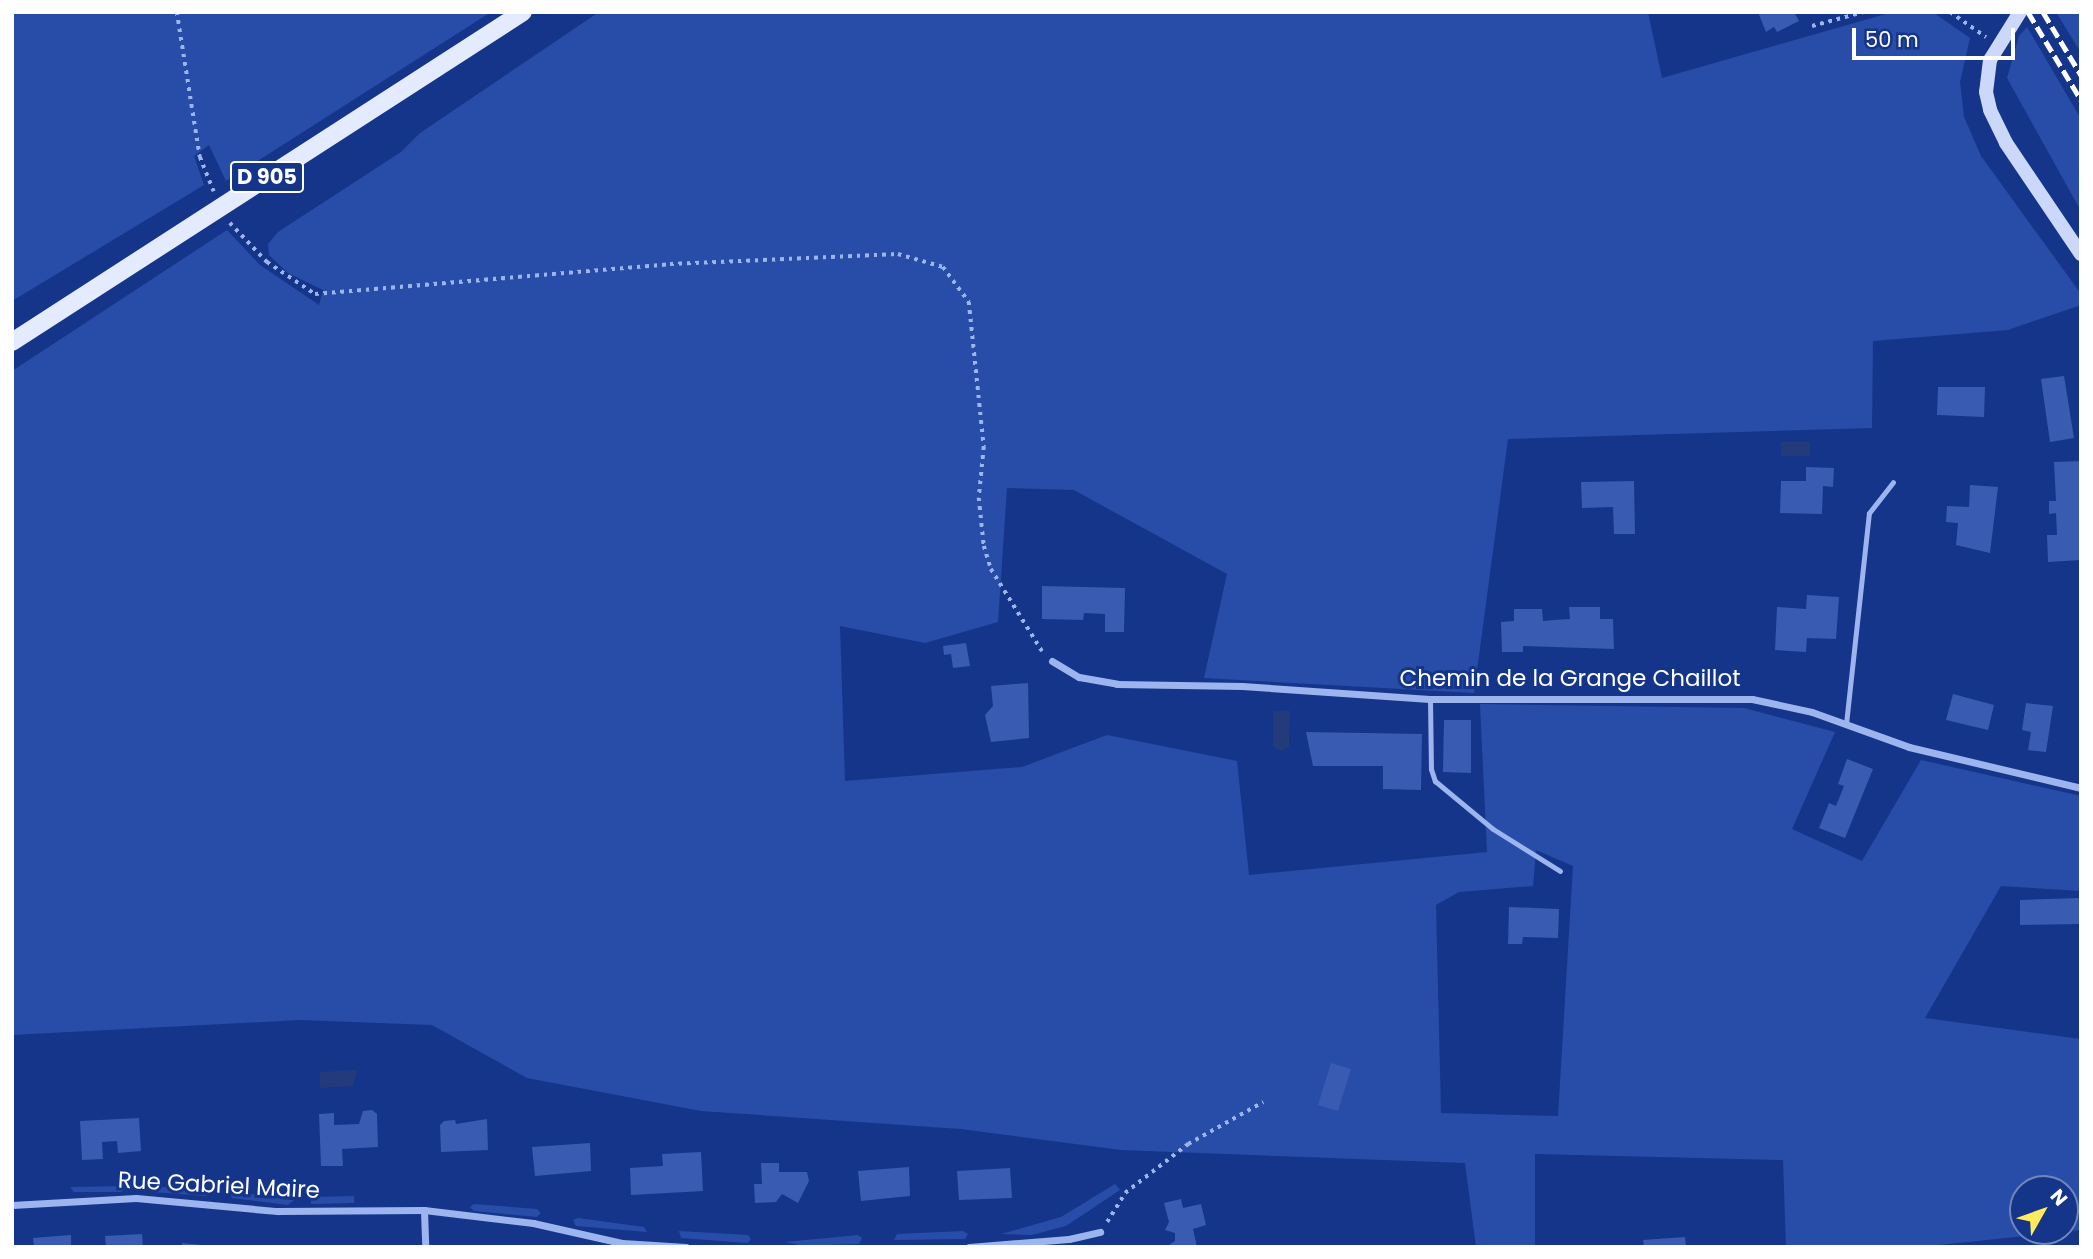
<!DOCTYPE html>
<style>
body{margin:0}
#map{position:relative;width:2093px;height:1259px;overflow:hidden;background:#15358a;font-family:Poppins,sans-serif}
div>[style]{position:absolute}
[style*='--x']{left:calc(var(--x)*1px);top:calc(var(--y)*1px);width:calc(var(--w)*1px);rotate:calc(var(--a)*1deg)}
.green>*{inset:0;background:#284da9}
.water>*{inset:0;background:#233b7b}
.building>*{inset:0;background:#395bb2}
.path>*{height:3.5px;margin-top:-1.75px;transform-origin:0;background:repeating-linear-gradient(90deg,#9db5ef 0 3.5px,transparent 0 8.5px)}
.lane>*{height:5px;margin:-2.5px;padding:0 2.5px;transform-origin:2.5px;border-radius:2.5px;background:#9db5ef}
.street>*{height:7px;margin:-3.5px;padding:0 3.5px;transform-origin:3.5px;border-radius:3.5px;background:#9db5ef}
.secondary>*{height:14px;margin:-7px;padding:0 7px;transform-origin:7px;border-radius:7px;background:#cbd8fa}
.primary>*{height:18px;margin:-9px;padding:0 9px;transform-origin:9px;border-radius:9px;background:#e5ebff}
.rail>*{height:5px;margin-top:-2.5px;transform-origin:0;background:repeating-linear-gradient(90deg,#fff 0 12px,transparent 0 17px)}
span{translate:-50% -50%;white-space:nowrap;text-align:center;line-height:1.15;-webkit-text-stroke:6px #15358a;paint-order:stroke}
.shield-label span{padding:2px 5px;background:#15358a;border:2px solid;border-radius:5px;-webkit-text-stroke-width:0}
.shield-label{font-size:21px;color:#fff;font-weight:700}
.street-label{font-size:23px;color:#fff}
.frame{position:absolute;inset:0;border:14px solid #fff;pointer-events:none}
.north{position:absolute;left:2009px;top:1175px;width:70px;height:70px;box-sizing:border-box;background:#15358a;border:2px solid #7386b9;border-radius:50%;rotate:50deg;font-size:19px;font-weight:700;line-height:28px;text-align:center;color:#fff}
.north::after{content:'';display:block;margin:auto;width:24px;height:32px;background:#ffeb5b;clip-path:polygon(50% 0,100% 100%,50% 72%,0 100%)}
.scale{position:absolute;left:1852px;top:28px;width:163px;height:32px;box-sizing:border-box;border:4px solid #fff;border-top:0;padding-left:9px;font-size:21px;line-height:24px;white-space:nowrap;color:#fff;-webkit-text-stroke:5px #15358a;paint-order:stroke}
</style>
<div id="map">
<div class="green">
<div style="clip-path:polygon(12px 12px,491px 12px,226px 181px,209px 145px,194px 156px,204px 185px,12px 301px)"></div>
<div style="clip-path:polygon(evenodd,599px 12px,1648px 12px,1662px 78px,1893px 12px,1934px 13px,1970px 38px,1960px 82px,1964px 117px,1981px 156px,2081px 294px,2081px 305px,2008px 330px,1873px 341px,1872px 428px,1508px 439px,1474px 693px,1204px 678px,1227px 574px,1074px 490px,1007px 488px,998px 622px,925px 643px,840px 626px,845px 781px,1022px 767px,1107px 735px,1237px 761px,1249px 875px,1487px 852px,1480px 704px,1744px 708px,1835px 732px,1792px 829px,1862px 861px,1921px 760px,2081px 796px,2081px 891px,2001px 886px,1925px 1018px,2081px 1039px,2081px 1230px,1921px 1247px,1786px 1247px,1783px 1160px,1535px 1154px,1535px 1247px,1476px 1247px,1465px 1163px,1121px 1150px,961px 1129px,701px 1111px,527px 1078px,432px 1025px,300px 1020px,12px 1035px,12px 371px,227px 230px,260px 265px,319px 305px,323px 290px,288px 273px,269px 255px,268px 244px,278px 232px,401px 152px,420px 133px,599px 12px,1536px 850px,1573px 866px,1558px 1116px,1441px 1113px,1436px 905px,1459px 892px,1533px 886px,1536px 850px,599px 12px,2023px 1189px,2065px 1189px,2065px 1231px,2023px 1231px,2023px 1189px)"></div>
<div style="clip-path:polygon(2056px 12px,2081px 12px,2081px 53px)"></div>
<div style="clip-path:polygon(2027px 27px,2081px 119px,2081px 211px,2007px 78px,2019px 36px)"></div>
<div style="clip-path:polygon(1115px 1184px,1120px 1190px,1066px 1226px,1032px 1235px,1001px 1234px,1061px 1217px)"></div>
<div style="clip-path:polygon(130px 1186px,121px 1192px,74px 1192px,70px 1187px)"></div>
<div style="clip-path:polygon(148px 1186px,212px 1190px,206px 1196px,153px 1192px)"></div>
<div style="clip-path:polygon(229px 1191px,294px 1200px,288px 1205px,232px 1198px)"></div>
<div style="clip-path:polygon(354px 1196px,354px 1203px,311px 1204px,311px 1197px)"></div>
<div style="clip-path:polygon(474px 1204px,537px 1209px,541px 1213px,537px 1217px,474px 1211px,470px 1207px)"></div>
<div style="clip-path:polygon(578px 1218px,644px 1227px,647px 1232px,576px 1226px,573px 1220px)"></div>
<div style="clip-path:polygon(679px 1231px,748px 1235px,751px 1239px,748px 1243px,681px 1238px)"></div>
<div style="clip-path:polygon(963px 1231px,968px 1234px,965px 1239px,894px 1240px,897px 1234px)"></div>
<div style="clip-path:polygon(858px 1235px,862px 1238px,859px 1244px,804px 1246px,785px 1242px)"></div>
</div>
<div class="water">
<div style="clip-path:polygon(1781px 442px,1810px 442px,1810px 456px,1781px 456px)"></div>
<div style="clip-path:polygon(1273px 711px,1290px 711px,1289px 747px,1282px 751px,1273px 747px)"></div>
<div style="clip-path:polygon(357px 1070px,353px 1086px,320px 1088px,320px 1072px)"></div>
</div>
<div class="building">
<div style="clip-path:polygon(1758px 12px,1794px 12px,1799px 21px,1777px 32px,1774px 27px,1766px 32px)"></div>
<div style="clip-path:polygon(2064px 376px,2074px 438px,2050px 442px,2041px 379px)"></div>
<div style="clip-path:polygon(1938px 387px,1985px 387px,1984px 417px,1937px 415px)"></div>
<div style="clip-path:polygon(2081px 461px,2081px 560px,2048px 562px,2047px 535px,2057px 535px,2056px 513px,2049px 514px,2049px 501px,2056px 501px,2054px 462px)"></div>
<div style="clip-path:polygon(1806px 467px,1834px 468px,1833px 487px,1823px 486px,1822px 514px,1780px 513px,1781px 481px,1806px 481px)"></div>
<div style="clip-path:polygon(1634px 481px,1635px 534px,1614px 534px,1613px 507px,1582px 508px,1581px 482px)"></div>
<div style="clip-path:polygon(1970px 485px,1998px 487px,1990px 553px,1956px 545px,1958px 523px,1946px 522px,1947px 506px,1969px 507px)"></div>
<div style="clip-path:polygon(1042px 586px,1125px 588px,1124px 632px,1105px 632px,1105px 614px,1084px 613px,1083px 620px,1042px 619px)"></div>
<div style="clip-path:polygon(1807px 595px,1839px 597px,1836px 639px,1807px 638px,1806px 652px,1775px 650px,1777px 607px,1806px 609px)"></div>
<div style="clip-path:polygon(1569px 607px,1600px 607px,1600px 619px,1613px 619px,1614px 649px,1523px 646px,1523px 652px,1502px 652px,1501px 622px,1514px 621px,1514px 609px,1542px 609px,1543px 621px,1554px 620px,1570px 619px)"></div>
<div style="clip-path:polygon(966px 643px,970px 666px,953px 668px,951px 654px,944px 655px,943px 646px)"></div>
<div style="clip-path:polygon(1028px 683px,1029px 738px,991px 742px,985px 715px,993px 706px,991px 686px)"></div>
<div style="clip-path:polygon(1953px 694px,1994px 705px,1988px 730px,1946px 720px)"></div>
<div style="clip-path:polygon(2026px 703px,2053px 706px,2046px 752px,2028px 750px,2031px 732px,2022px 730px)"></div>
<div style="clip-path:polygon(1444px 720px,1471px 720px,1471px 773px,1443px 772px)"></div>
<div style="clip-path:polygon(1306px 732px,1422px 734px,1421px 790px,1383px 789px,1383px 766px,1313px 766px)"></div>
<div style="clip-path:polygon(1847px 759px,1873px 769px,1845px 838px,1819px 828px,1829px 803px,1836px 806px,1844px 786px,1838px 784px)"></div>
<div style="clip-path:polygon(2081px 898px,2081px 924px,2020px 925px,2020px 900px)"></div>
<div style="clip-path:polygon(1509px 907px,1559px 909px,1558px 938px,1523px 937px,1522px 944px,1508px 944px)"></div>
<div style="clip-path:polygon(1331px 1063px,1351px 1069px,1338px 1111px,1318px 1105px)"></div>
<div style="clip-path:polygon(372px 1110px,377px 1114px,378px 1147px,342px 1149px,343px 1166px,321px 1166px,319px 1114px,334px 1113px,334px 1125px,359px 1124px,363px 1111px)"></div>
<div style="clip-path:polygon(139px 1118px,141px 1151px,118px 1153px,117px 1141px,102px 1142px,103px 1159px,82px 1160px,80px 1121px)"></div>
<div style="clip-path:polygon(487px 1119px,488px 1150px,441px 1152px,440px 1125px,444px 1121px,455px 1120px,456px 1124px)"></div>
<div style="clip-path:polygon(590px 1143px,591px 1171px,535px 1176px,532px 1147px)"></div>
<div style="clip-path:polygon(701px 1152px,703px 1191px,631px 1195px,630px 1168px,663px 1166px,662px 1154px)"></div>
<div style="clip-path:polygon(761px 1163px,779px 1163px,779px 1172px,807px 1172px,809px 1181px,798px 1203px,782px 1194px,776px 1202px,755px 1203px,754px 1184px,762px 1184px)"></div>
<div style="clip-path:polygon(909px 1167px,910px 1196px,861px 1201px,858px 1171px)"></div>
<div style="clip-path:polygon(1010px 1168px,1012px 1198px,959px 1200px,957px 1171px)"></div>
<div style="clip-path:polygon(1181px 1199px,1183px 1208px,1201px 1204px,1206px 1225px,1193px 1229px,1197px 1247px,1166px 1247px,1175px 1241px,1175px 1233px,1165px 1230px,1169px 1222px,1164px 1203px)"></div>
<div style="clip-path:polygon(142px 1234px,143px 1247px,106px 1247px,105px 1236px)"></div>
<div style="clip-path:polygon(71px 1235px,71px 1247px,34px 1247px,33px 1238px)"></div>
<div style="clip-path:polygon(1685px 1237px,1686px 1247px,1644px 1247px,1643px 1240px)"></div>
<div style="clip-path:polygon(182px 1243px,202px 1245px,201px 1247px,182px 1247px)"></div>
</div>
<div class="path">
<div style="--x:177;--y:12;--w:147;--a:81"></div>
<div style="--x:200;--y:157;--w:37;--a:68"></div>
<div style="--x:1950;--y:12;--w:44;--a:34.8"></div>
<div style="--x:1812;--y:26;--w:54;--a:-15.1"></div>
<div style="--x:230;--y:223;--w:54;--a:46.5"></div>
<div style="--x:267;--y:262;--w:58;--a:33.7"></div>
<div style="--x:315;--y:294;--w:356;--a:-4.8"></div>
<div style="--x:670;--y:264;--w:228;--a:-2.5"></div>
<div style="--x:898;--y:254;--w:47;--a:16.1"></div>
<div style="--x:943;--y:267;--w:44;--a:53.4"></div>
<div style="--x:969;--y:302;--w:146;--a:84.1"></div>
<div style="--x:984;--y:447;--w:51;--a:95.6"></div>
<div style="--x:979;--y:498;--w:48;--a:84.1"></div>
<div style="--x:984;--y:546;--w:24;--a:73"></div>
<div style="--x:991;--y:569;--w:97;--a:58.1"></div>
<div style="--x:1107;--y:1222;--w:34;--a:-58"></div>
<div style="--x:1125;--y:1193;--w:80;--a:-37.9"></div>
<div style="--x:1188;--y:1144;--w:86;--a:-29.2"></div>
</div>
<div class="lane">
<div style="--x:1430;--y:699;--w:70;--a:89.2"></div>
<div style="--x:1431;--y:769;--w:13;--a:72"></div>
<div style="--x:1435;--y:781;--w:75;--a:39.6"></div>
<div style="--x:1493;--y:829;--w:79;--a:32.1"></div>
<div style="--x:1846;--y:724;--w:212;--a:-83.8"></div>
<div style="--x:1869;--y:513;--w:39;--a:-52"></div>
</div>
<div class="street">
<div style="--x:1052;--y:661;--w:31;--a:31"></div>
<div style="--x:1079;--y:677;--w:39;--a:10"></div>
<div style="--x:1117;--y:684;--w:125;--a:0.9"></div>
<div style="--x:1242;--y:686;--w:188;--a:4"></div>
<div style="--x:1430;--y:699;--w:322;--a:0"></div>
<div style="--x:1752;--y:699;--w:61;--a:12.2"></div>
<div style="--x:1812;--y:712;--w:103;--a:19.8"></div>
<div style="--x:1909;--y:747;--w:177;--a:13.4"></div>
<div style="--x:12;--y:1205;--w:124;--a:-3.2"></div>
<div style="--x:136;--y:1198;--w:142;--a:5.3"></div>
<div style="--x:277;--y:1211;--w:147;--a:-0.4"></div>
<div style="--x:424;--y:1210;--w:110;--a:6.8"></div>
<div style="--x:533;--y:1223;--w:91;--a:12.7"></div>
<div style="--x:622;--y:1243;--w:64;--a:3.6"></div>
<div style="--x:424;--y:1210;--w:37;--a:88"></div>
<div style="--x:969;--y:1247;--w:100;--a:-4.6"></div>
<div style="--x:1069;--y:1239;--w:32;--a:-13"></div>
</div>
<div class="secondary">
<div style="--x:2020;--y:12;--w:57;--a:122"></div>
<div style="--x:1990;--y:60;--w:32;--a:97"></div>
<div style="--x:1986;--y:92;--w:18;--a:77"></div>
<div style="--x:1990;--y:110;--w:37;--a:64"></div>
<div style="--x:2006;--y:143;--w:134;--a:56"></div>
</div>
<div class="primary">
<div style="--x:12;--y:342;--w:608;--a:-32.85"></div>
</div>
<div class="rail">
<div style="--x:2028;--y:12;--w:103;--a:58.9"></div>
<div style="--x:2043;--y:12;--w:74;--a:58.9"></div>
</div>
<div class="shield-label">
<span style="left:267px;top:177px">D 905</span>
</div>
<div class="street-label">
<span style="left:1570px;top:678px">Chemin de la Grange Chaillot</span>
<span style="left:219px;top:1185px;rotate:3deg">Rue Gabriel Maire</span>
</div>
<div class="frame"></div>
<div class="north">N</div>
<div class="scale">50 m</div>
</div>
